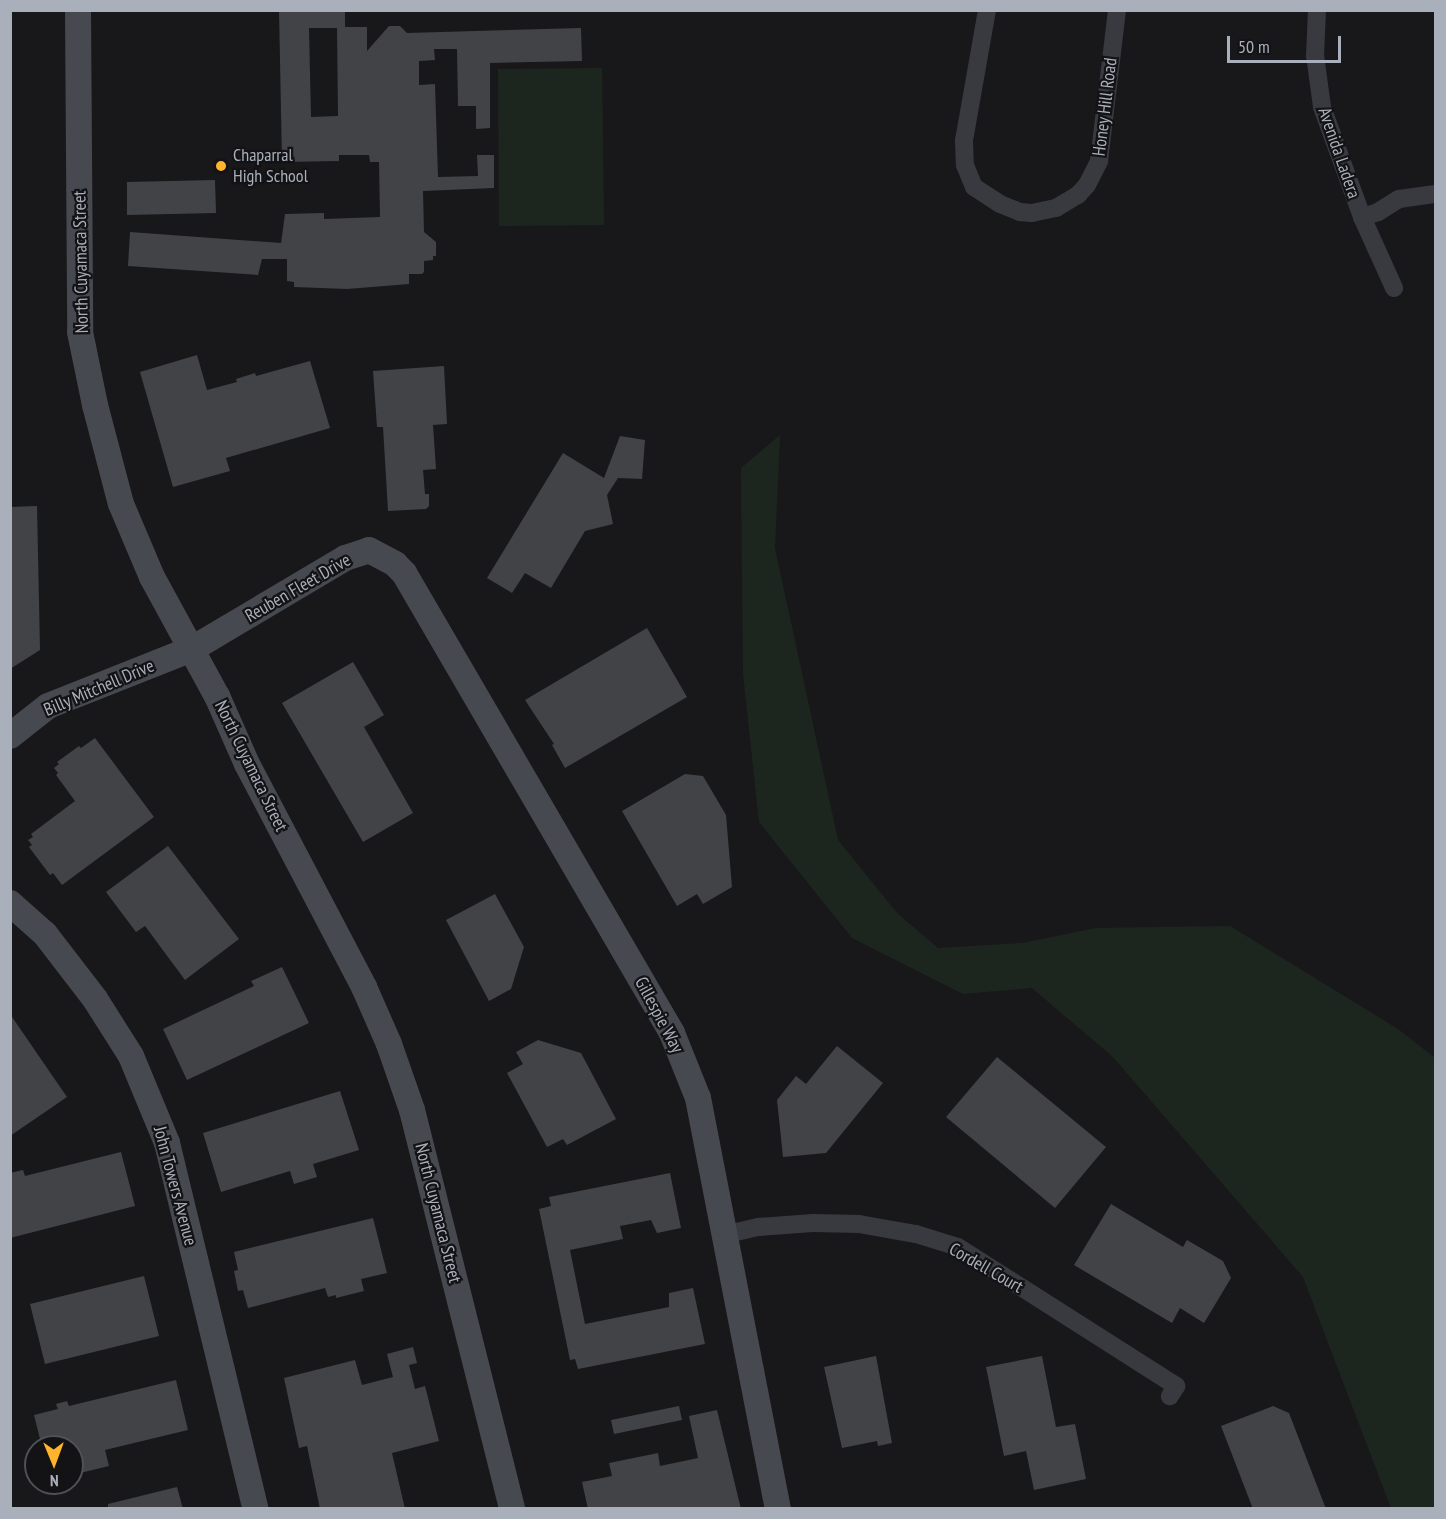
<!DOCTYPE html>
<style>
body{margin:0}
#map{position:relative;width:1446px;height:1519px;overflow:hidden;background:#18181a;font-family:"PT Sans Narrow",sans-serif}
div>[style]{position:absolute}
[style*='--x']{left:calc(var(--x)*1px);top:calc(var(--y)*1px);width:calc(var(--w)*1px);rotate:calc(var(--a)*1deg)}
.green>*{inset:0;background:#1d261e}
.building>*{inset:0;background:#424347}
.street>*{height:18px;margin:-9px;padding:0 9px;transform-origin:9px;border-radius:9px;background:#383a40}
.secondary>*{height:26px;margin:-13px;padding:0 13px;transform-origin:13px;border-radius:13px;background:#464950}
.dots>*{width:16px;height:16px;translate:-50% -50%;box-sizing:border-box;border:3px solid #131315;border-radius:50%}
span{translate:-50% -50%;white-space:nowrap;text-align:center;line-height:1.15;-webkit-text-stroke:4.5px #131315;paint-order:stroke}
.street-label{font-size:18px;color:#a9afbb}
.poi-label{font-size:18px;color:#a9afbb}
.left{translate:0 -50%;text-align:left}
.frame{position:absolute;inset:0;border:12px solid #a9afbb;pointer-events:none}
.north{position:absolute;left:24px;top:1435px;width:60px;height:60px;box-sizing:border-box;background:#131315;border:2px solid #4f5157;border-radius:50%;rotate:179deg;font-size:16px;font-weight:700;line-height:24px;text-align:center;color:#a9afbb}
.north::after{content:'';display:block;margin:auto;width:21px;height:27px;background:#ffb42b;clip-path:polygon(50% 0,100% 100%,50% 72%,0 100%)}
.scale{position:absolute;left:1227px;top:36px;width:114px;height:27px;box-sizing:border-box;border:3px solid #a9afbb;border-top:0;padding-left:8px;font-size:18px;line-height:21px;white-space:nowrap;color:#a9afbb;-webkit-text-stroke:4px #131315;paint-order:stroke}
</style>
<div id="map">
<div class="green">
<div style="clip-path:polygon(602px 68px,604px 225px,499px 226px,498px 69px)"></div>
<div style="clip-path:polygon(780px 435px,775px 548px,838px 840px,897px 913px,938px 948px,1022px 943px,1096px 928px,1230px 926px,1398px 1029px,1435px 1058px,1435px 1508px,1391px 1508px,1303px 1277px,1113px 1057px,1032px 988px,963px 994px,852px 938px,759px 822px,743px 674px,741px 468px)"></div>
</div>
<div class="building">
<div style="clip-path:polygon(evenodd,279px 10px,345px 10px,345px 27px,367px 27px,367px 51px,389px 26px,400px 26px,407px 33px,581px 28px,582px 61px,490px 63px,490px 128px,476px 129px,476px 106px,458px 106px,457px 49px,434px 49px,435px 60px,419px 61px,419px 85px,435px 84px,438px 177px,478px 176px,477px 155px,494px 155px,494px 188px,423px 191px,424px 232px,436px 242px,436px 256px,433px 256px,433px 260px,424px 261px,424px 272px,422px 274px,409px 274px,409px 284px,347px 289px,294px 287px,294px 282px,287px 281px,287px 259px,262px 259px,258px 275px,128px 266px,130px 232px,281px 243px,285px 214px,324px 213px,324px 219px,380px 217px,379px 162px,370px 162px,369px 155px,339px 155px,339px 161px,282px 162px,279px 10px,309px 28px,337px 28px,338px 116px,311px 117px,309px 28px)"></div>
<div style="clip-path:polygon(215px 180px,216px 213px,127px 215px,127px 182px)"></div>
<div style="clip-path:polygon(197px 355px,207px 390px,237px 382px,236px 379px,255px 373px,256px 376px,310px 361px,330px 428px,226px 458px,230px 471px,173px 487px,140px 372px)"></div>
<div style="clip-path:polygon(444px 366px,447px 424px,433px 425px,436px 469px,423px 470px,425px 494px,429px 494px,429px 506px,426px 509px,388px 511px,383px 427px,377px 427px,373px 371px)"></div>
<div style="clip-path:polygon(620px 436px,645px 440px,642px 479px,618px 478px,607px 495px,613px 524px,585px 531px,551px 588px,525px 573px,512px 593px,487px 578px,563px 453px,604px 478px)"></div>
<div style="clip-path:polygon(37px 506px,40px 650px,10px 669px,10px 507px)"></div>
<div style="clip-path:polygon(647px 628px,687px 697px,565px 768px,552px 745px,554px 744px,525px 700px)"></div>
<div style="clip-path:polygon(353px 662px,384px 715px,364px 727px,413px 813px,363px 842px,282px 703px)"></div>
<div style="clip-path:polygon(95px 738px,154px 817px,62px 885px,53px 873px,50px 875px,29px 847px,32px 845px,28px 840px,33px 837px,31px 834px,75px 801px,56px 775px,58px 773px,54px 768px,59px 764px,57px 762px,79px 746px,81px 748px)"></div>
<div style="clip-path:polygon(685px 774px,703px 776px,726px 815px,732px 887px,703px 904px,697px 894px,677px 906px,622px 811px)"></div>
<div style="clip-path:polygon(168px 846px,239px 939px,185px 980px,145px 926px,136px 932px,106px 892px)"></div>
<div style="clip-path:polygon(495px 894px,524px 947px,511px 989px,489px 1001px,446px 920px)"></div>
<div style="clip-path:polygon(282px 967px,309px 1023px,187px 1080px,163px 1029px,254px 986px,251px 981px)"></div>
<div style="clip-path:polygon(10px 1014px,67px 1097px,10px 1136px)"></div>
<div style="clip-path:polygon(538px 1040px,581px 1053px,616px 1119px,567px 1145px,563px 1139px,547px 1147px,507px 1073px,523px 1064px,516px 1052px)"></div>
<div style="clip-path:polygon(837px 1046px,883px 1083px,826px 1153px,783px 1157px,777px 1100px,796px 1076px,806px 1084px)"></div>
<div style="clip-path:polygon(997px 1057px,1106px 1147px,1055px 1208px,946px 1117px)"></div>
<div style="clip-path:polygon(340px 1091px,359px 1150px,313px 1164px,317px 1177px,294px 1184px,290px 1171px,221px 1192px,203px 1133px)"></div>
<div style="clip-path:polygon(121px 1152px,135px 1206px,10px 1238px,10px 1173px,23px 1170px,25px 1176px)"></div>
<div style="clip-path:polygon(670px 1173px,681px 1228px,657px 1233px,651px 1220px,620px 1226px,623px 1239px,570px 1250px,585px 1324px,669px 1307px,669px 1293px,693px 1288px,705px 1344px,578px 1369px,575px 1359px,570px 1360px,539px 1209px,551px 1206px,549px 1197px)"></div>
<div style="clip-path:polygon(1111px 1204px,1183px 1247px,1187px 1240px,1223px 1261px,1231px 1278px,1204px 1323px,1180px 1308px,1172px 1323px,1074px 1265px)"></div>
<div style="clip-path:polygon(373px 1218px,387px 1273px,361px 1279px,364px 1291px,336px 1298px,336px 1295px,328px 1297px,325px 1288px,248px 1308px,243px 1290px,238px 1291px,234px 1271px,238px 1270px,234px 1252px)"></div>
<div style="clip-path:polygon(144px 1276px,159px 1336px,45px 1364px,30px 1304px)"></div>
<div style="clip-path:polygon(413px 1347px,417px 1363px,409px 1365px,415px 1389px,425px 1386px,439px 1441px,392px 1453px,405px 1509px,320px 1509px,307px 1446px,299px 1448px,284px 1378px,355px 1360px,362px 1385px,393px 1377px,387px 1354px)"></div>
<div style="clip-path:polygon(876px 1356px,892px 1443px,878px 1446px,877px 1441px,842px 1448px,824px 1367px)"></div>
<div style="clip-path:polygon(1042px 1356px,1056px 1427px,1075px 1424px,1086px 1479px,1034px 1490px,1026px 1451px,1004px 1456px,986px 1367px)"></div>
<div style="clip-path:polygon(176px 1380px,188px 1430px,105px 1450px,109px 1466px,72px 1475px,72px 1447px,42px 1447px,34px 1415px,58px 1409px,56px 1404px,67px 1401px,69px 1406px)"></div>
<div style="clip-path:polygon(679px 1406px,682px 1420px,614px 1434px,611px 1420px)"></div>
<div style="clip-path:polygon(1273px 1406px,1289px 1413px,1326px 1509px,1253px 1509px,1221px 1426px)"></div>
<div style="clip-path:polygon(717px 1410px,741px 1509px,588px 1509px,582px 1482px,612px 1476px,609px 1463px,658px 1453px,660px 1466px,698px 1458px,689px 1416px)"></div>
<div style="clip-path:polygon(177px 1487px,183px 1509px,108px 1509px,108px 1504px)"></div>
</div>
<div class="street">
<div style="--x:987;--y:10;--w:133;--a:100"></div>
<div style="--x:964;--y:141;--w:24;--a:88"></div>
<div style="--x:965;--y:165;--w:24;--a:68"></div>
<div style="--x:974;--y:187;--w:31;--a:33"></div>
<div style="--x:1000;--y:204;--w:22;--a:22"></div>
<div style="--x:1020;--y:212;--w:12;--a:5"></div>
<div style="--x:1032;--y:213;--w:25;--a:-12"></div>
<div style="--x:1056;--y:208;--w:26;--a:-31"></div>
<div style="--x:1078;--y:195;--w:13;--a:-48"></div>
<div style="--x:1087;--y:185;--w:27;--a:-63"></div>
<div style="--x:1099;--y:161;--w:152;--a:-83.2"></div>
<div style="--x:1317;--y:10;--w:45;--a:92.5"></div>
<div style="--x:1315;--y:55;--w:52;--a:82.3"></div>
<div style="--x:1322;--y:107;--w:117;--a:70"></div>
<div style="--x:1362;--y:217;--w:78;--a:65.7"></div>
<div style="--x:1362;--y:217;--w:17;--a:-17"></div>
<div style="--x:1378;--y:212;--w:25;--a:-32"></div>
<div style="--x:1399;--y:199;--w:37;--a:-8"></div>
<div style="--x:723;--y:1235;--w:37;--a:-13"></div>
<div style="--x:759;--y:1227;--w:54;--a:-4.2"></div>
<div style="--x:813;--y:1223;--w:46;--a:1.2"></div>
<div style="--x:859;--y:1224;--w:58;--a:10"></div>
<div style="--x:916;--y:1234;--w:44;--a:17.2"></div>
<div style="--x:958;--y:1247;--w:259;--a:32.5"></div>
<div style="--x:1176;--y:1386;--w:12;--a:121"></div>
</div>
<div class="secondary">
<div style="--x:78;--y:10;--w:322;--a:89.6"></div>
<div style="--x:80;--y:332;--w:75;--a:78.4"></div>
<div style="--x:95;--y:405;--w:102;--a:75.3"></div>
<div style="--x:121;--y:504;--w:79;--a:67"></div>
<div style="--x:152;--y:577;--w:136;--a:61.4"></div>
<div style="--x:217;--y:696;--w:74;--a:66.2"></div>
<div style="--x:247;--y:764;--w:252;--a:62.3"></div>
<div style="--x:364;--y:987;--w:62;--a:66.3"></div>
<div style="--x:389;--y:1044;--w:70;--a:70.8"></div>
<div style="--x:412;--y:1110;--w:410;--a:75.9"></div>
<div style="--x:10;--y:736;--w:48;--a:-38.3"></div>
<div style="--x:48;--y:706;--w:155;--a:-21.6"></div>
<div style="--x:192;--y:649;--w:178;--a:-30.7"></div>
<div style="--x:345;--y:558;--w:25;--a:-18"></div>
<div style="--x:369;--y:550;--w:30;--a:28"></div>
<div style="--x:395;--y:564;--w:13;--a:45"></div>
<div style="--x:404;--y:573;--w:532;--a:59.77"></div>
<div style="--x:672;--y:1033;--w:70;--a:68.2"></div>
<div style="--x:698;--y:1098;--w:418;--a:79"></div>
<div style="--x:10;--y:903;--w:47;--a:41.5"></div>
<div style="--x:45;--y:934;--w:82;--a:52.4"></div>
<div style="--x:95;--y:999;--w:67;--a:57.7"></div>
<div style="--x:131;--y:1056;--w:94;--a:67.5"></div>
<div style="--x:167;--y:1143;--w:375;--a:76.4"></div>
</div>
<div class="dots">
<div style="left:221px;top:166px;background:#ffb42b"></div>
</div>
<div class="street-label">
<span style="left:1105px;top:107px;rotate:-83deg">Honey Hill Road</span>
<span style="left:1339px;top:153px;rotate:71deg">Avenida Ladera</span>
<span style="left:81px;top:262px;rotate:-91deg">North Cuyamaca Street</span>
<span style="left:298px;top:588px;rotate:-30deg">Reuben Fleet Drive</span>
<span style="left:99px;top:688px;rotate:-23deg">Billy Mitchell Drive</span>
<span style="left:251px;top:766px;rotate:64deg">North Cuyamaca Street</span>
<span style="left:659px;top:1015px;rotate:62deg">Gillespie Way</span>
<span style="left:175px;top:1186px;rotate:75deg">John Towers Avenue</span>
<span style="left:438px;top:1213px;rotate:76deg">North Cuyamaca Street</span>
<span style="left:986px;top:1268px;rotate:30deg">Cordell Court</span>
</div>
<div class="poi-label">
<span class="left" style="left:233px;top:166px">Chaparral<br>High School</span>
</div>
<div class="frame"></div>
<div class="north">N</div>
<div class="scale">50 m</div>
</div>
